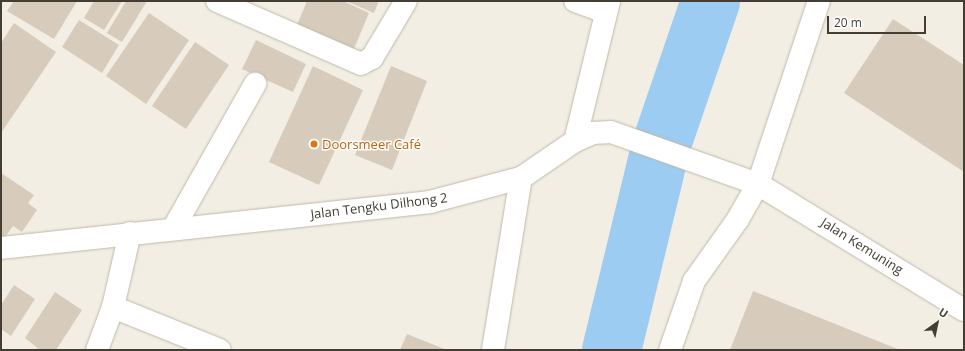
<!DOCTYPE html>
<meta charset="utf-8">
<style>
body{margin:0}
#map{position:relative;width:965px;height:351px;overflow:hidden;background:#f2eee3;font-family:"Open Sans",sans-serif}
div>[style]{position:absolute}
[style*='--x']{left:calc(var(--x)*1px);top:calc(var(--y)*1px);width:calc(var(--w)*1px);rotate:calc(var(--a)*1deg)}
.river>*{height:59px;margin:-29.5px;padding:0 29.5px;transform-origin:29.5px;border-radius:29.5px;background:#9cccf1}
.building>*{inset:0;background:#d7ccbb}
.roads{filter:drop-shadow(0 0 1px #c0b8a8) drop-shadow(0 0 1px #c0b8a8)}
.minor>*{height:22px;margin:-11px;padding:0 11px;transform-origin:11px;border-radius:11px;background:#fff}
.dots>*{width:11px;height:11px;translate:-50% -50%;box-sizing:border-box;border:2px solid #fff;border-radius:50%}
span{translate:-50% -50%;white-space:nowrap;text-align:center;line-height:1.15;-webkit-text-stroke:3px #fff;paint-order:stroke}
.food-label{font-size:13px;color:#c56008}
.left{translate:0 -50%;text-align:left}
.street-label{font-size:13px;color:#433d33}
.frame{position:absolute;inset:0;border:2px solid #433d33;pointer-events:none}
.north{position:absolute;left:917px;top:303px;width:40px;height:40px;-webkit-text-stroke:3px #fff;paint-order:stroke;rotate:33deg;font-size:11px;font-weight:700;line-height:16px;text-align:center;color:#433d33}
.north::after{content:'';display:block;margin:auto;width:14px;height:18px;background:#433d33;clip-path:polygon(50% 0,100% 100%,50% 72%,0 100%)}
.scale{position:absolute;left:827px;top:16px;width:99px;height:18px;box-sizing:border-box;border:2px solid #433d33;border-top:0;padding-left:5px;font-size:12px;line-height:14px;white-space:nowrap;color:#433d33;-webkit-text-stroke:3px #fff;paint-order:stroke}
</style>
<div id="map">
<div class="river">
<div style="--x:611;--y:350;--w:212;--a:-76.4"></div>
<div style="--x:661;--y:144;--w:151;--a:-71.1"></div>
</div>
<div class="building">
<div style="clip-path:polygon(14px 1px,77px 1px,54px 39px,7px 11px)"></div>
<div style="clip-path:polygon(94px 1px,122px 1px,104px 30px,84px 18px)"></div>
<div style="clip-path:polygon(126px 1px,147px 1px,122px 42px,107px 33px)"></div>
<div style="clip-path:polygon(307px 1px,343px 1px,369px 13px,351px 56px,294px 32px)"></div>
<div style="clip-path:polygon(346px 1px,379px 1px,374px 13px)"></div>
<div style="clip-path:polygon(149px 13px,189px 40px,146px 104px,106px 76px)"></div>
<div style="clip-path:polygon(893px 19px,964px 65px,964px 172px,844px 93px)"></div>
<div style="clip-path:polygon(79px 20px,119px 45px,102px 73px,62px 47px)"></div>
<div style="clip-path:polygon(14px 23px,56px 52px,1px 133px,1px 43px)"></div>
<div style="clip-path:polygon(256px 40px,306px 64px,293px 92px,242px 69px)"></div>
<div style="clip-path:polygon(195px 42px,229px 65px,186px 129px,152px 106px)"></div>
<div style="clip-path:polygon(313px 66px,363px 90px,319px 185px,269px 162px)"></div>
<div style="clip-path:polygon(391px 66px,427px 81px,392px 170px,355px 155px)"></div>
<div style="clip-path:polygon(1px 173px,34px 195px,28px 203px,37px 210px,22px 232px,13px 226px,5px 237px,1px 235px)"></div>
<div style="clip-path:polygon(14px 285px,35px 299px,11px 336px,1px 329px,1px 305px)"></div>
<div style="clip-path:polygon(753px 291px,900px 350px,730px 350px)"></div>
<div style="clip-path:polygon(55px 292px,82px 310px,56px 350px,40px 350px,25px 338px)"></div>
<div style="clip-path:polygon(407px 334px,447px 350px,400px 350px)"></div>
</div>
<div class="roads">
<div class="minor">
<div style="--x:217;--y:1;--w:157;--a:23.6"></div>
<div style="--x:361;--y:64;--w:13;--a:-29"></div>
<div style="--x:372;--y:58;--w:66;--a:-59.2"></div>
<div style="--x:575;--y:1;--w:32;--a:20"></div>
<div style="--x:575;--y:141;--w:144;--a:-76.3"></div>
<div style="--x:173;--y:229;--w:167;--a:-60.5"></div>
<div style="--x:1;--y:248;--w:431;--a:-6.1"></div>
<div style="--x:430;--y:202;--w:94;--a:-14.8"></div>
<div style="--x:521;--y:178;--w:65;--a:-34.4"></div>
<div style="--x:575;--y:141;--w:20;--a:-24"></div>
<div style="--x:593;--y:133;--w:18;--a:-3"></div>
<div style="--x:611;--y:132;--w:156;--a:19.5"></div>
<div style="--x:758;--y:184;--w:241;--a:31.5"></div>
<div style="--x:113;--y:307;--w:115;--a:21.9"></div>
<div style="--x:97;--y:350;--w:46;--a:-69.6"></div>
<div style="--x:113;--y:307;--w:76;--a:-77.1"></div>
<div style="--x:493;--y:350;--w:174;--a:-80.8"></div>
<div style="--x:670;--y:350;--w:73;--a:-70.8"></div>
<div style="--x:694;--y:281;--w:76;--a:-54.6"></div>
<div style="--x:738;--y:219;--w:40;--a:-60.3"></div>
<div style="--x:758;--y:184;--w:193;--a:-71.6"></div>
</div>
</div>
<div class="dots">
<div style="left:314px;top:144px;background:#e8710a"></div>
</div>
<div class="food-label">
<span class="left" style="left:322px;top:144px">Doorsmeer Café</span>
</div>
<div class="street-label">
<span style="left:379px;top:206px;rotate:-7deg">Jalan Tengku Dilhong 2</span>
<span style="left:862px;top:246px;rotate:32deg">Jalan Kemuning</span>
</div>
<div class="frame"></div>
<div class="north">U</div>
<div class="scale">20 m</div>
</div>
